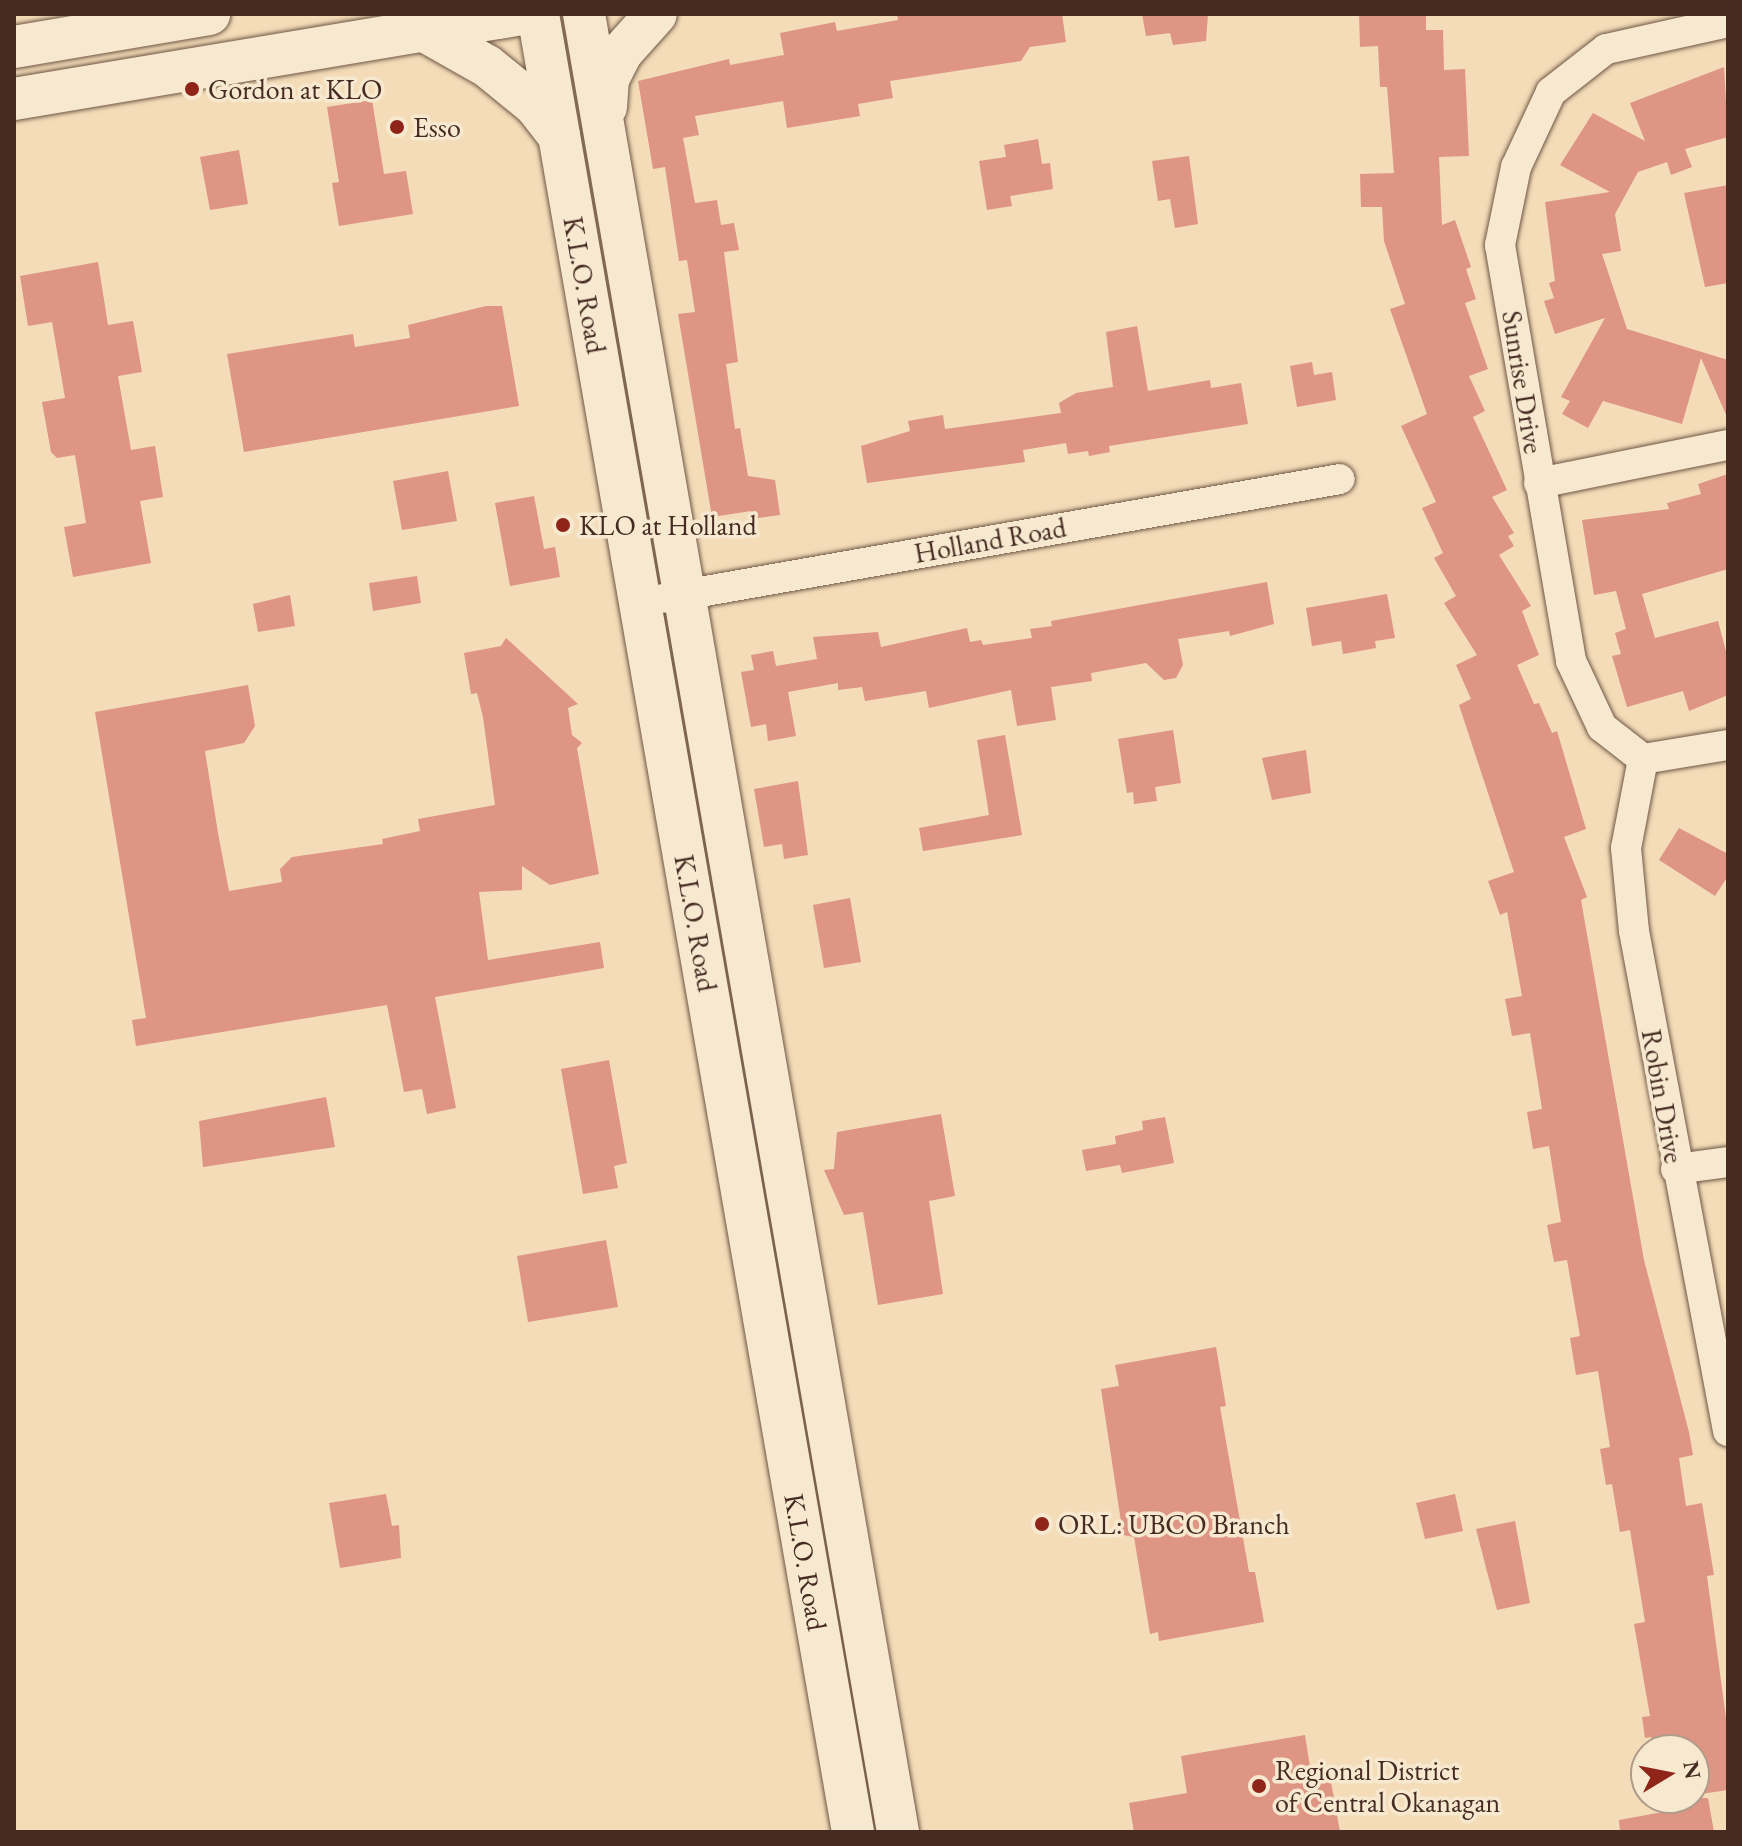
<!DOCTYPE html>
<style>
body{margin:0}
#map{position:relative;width:1742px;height:1846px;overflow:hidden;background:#f3dcb7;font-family:"EB Garamond",serif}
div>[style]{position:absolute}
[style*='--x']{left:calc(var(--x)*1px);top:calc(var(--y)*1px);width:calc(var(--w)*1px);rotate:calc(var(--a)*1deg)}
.building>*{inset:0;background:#de9583}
.roads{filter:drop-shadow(0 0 2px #705747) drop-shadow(0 0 2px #705747)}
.street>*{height:30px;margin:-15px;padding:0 15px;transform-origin:15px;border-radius:15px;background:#f7e8d0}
.secondary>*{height:42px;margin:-21px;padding:0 21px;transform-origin:21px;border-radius:21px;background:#f7e8d0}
.dots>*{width:22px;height:22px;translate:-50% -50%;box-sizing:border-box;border:4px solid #f7e8d0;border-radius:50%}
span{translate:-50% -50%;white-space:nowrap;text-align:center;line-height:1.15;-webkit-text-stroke:7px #f7e8d0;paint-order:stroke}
.poi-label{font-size:28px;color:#452b22}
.left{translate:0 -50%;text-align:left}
.street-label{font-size:28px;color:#452b22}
.frame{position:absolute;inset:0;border:16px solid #452b22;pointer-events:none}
.north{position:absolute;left:1630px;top:1734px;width:80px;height:80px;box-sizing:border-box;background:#f7e8d0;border:2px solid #b09c8a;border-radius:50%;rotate:80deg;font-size:22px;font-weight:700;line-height:32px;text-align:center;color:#452b22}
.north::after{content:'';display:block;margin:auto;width:28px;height:36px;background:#8f2418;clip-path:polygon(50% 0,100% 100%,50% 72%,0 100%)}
</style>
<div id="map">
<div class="building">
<div style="clip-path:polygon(897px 14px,1062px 14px,1066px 42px,1030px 47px,1021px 61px,890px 81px,893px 98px,858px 104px,860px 116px,787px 128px,783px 101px,695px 116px,699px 135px,683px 138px,695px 203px,717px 200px,721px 225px,734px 223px,739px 250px,724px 252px,738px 362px,726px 364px,735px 429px,740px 428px,748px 476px,775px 480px,780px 515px,752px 519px,751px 511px,712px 517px,678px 314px,695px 312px,687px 260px,679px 261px,665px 167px,653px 169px,638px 81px,729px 59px,730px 65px,784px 55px,780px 33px,835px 22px,837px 31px,898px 20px)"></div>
<div style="clip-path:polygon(1142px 14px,1208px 14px,1206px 41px,1173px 45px,1170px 33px,1146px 36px)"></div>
<div style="clip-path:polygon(1359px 14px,1426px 14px,1426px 30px,1443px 30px,1444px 70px,1465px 69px,1469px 156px,1439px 157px,1442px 225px,1455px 220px,1471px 267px,1466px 269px,1476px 299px,1465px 303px,1488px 369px,1469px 376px,1485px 411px,1473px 417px,1507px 490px,1492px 497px,1514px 533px,1508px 536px,1514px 546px,1499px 555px,1531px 606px,1522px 611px,1539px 655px,1517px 665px,1534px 704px,1539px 703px,1552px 733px,1557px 731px,1586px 829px,1564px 837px,1587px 897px,1581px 900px,1644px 1260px,1689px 1432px,1693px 1455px,1679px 1458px,1686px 1506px,1702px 1503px,1714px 1575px,1707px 1576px,1728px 1733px,1728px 1790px,1694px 1795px,1694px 1750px,1653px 1750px,1651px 1737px,1645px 1738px,1642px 1717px,1650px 1716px,1634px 1624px,1645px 1622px,1630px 1530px,1620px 1532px,1612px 1484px,1606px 1485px,1600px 1449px,1610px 1447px,1598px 1371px,1576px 1375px,1570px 1338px,1580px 1336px,1567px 1260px,1554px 1262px,1547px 1225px,1561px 1222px,1549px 1146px,1533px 1149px,1527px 1112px,1542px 1109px,1530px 1033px,1512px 1036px,1505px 999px,1522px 996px,1507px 912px,1500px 915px,1488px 881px,1514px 872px,1459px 705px,1471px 699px,1456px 665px,1477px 655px,1444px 603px,1456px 596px,1434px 558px,1443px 553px,1422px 508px,1436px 502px,1401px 426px,1427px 414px,1390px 309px,1405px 304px,1384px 241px,1382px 207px,1361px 207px,1360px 174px,1394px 173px,1387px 87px,1380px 87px,1378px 46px,1360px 47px)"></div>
<div style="clip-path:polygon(1724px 67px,1728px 137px,1685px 149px,1692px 167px,1671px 175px,1667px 162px,1638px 172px,1615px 214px,1621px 251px,1602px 254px,1627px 329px,1728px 360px,1728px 419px,1701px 358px,1682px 424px,1603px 401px,1588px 428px,1562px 414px,1570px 401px,1561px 397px,1605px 318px,1555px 334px,1544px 301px,1554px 298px,1549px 283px,1555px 281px,1545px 202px,1610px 192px,1560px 165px,1593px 113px,1645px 141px,1630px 103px)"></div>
<div style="clip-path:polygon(372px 100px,384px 174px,406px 171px,413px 214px,339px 226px,332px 183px,339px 182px,327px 107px)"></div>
<div style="clip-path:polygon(1038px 139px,1042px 164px,1050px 163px,1053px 189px,1010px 196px,1012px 206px,987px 210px,979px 161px,1006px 157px,1004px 145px)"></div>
<div style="clip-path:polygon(239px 150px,248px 204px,210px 210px,200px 157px)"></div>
<div style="clip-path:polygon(1189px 156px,1198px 224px,1175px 228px,1170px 199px,1158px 201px,1152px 161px)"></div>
<div style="clip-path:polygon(1728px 185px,1728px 283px,1705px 287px,1684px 193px)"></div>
<div style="clip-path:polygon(98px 262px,108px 325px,133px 321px,142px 372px,118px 376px,131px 450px,155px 446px,163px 497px,140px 501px,151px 563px,73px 577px,64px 527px,86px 523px,75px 455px,57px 458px,51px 452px,42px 402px,65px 398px,52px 322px,28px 326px,20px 276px)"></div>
<div style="clip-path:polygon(486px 306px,502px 306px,519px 406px,244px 452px,227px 354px,353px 334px,355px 347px,410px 338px,408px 325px)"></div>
<div style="clip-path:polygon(1137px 326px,1148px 391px,1210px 380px,1211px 388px,1241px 383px,1248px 424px,1109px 446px,1110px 452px,1089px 456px,1088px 451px,1068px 454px,1066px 443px,1023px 450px,1025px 462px,867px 483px,861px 446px,910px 431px,908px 421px,943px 415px,945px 429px,1061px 413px,1059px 403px,1076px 393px,1113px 387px,1106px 332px)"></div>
<div style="clip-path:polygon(1312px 362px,1314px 375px,1332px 372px,1336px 400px,1297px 407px,1290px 366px)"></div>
<div style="clip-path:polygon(448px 471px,457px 521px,402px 530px,393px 481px)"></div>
<div style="clip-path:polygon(1728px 474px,1728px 569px,1642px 594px,1655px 638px,1718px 621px,1728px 659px,1728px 695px,1689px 711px,1683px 691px,1627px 707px,1612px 656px,1621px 654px,1615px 633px,1626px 629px,1616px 591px,1594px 595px,1582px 520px,1669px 509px,1667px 503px,1701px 494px,1698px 484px)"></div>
<div style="clip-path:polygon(534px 496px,544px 549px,555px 547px,560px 577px,510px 586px,495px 503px)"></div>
<div style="clip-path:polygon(417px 576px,421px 603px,373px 611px,369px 583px)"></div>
<div style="clip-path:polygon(1267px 582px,1274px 624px,1230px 636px,1229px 631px,1178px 639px,1183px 665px,1176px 678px,1164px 680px,1146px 663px,1091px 673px,1092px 681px,1051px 687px,1056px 720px,1017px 726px,1011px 690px,929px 708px,926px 691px,865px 701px,862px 687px,838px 690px,838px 683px,788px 692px,796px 736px,768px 741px,766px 724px,751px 727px,741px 672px,754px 670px,751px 655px,773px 651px,776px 666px,817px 659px,813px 637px,878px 632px,881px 647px,967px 628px,970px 642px,981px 640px,983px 645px,1032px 638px,1030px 629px,1052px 626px,1051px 621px)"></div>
<div style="clip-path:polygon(1387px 594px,1395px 638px,1375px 641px,1376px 648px,1343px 654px,1341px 641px,1312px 646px,1306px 608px)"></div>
<div style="clip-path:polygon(290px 595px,295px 626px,258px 632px,253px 604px)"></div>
<div style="clip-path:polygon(506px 638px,578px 704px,568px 708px,572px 735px,582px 743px,577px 748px,599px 874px,550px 885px,522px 866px,522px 890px,479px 892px,488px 960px,600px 942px,604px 968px,435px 997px,456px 1108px,427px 1114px,422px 1089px,404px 1092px,387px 1005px,136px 1046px,132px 1020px,146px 1018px,95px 712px,248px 685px,255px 726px,244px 743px,205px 751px,218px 833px,229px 891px,282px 882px,280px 869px,292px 857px,383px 844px,382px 839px,420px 831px,418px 819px,495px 805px,483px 717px,477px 693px,471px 694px,464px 653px,501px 646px)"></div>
<div style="clip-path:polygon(1173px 730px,1181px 783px,1155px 787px,1157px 801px,1134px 804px,1133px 792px,1127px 793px,1118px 739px)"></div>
<div style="clip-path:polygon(1005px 735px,1022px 835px,923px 851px,919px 828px,989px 815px,977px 740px)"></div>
<div style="clip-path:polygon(1306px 750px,1311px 793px,1272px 800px,1262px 758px)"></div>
<div style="clip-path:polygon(798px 781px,808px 855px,784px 859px,782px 844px,764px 847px,754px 789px)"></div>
<div style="clip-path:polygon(1679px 828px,1728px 854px,1728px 876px,1715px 896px,1659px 860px)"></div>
<div style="clip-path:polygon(850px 898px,861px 962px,824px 968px,813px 905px)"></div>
<div style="clip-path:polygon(609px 1060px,627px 1163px,614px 1166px,618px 1188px,583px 1194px,561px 1069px)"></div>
<div style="clip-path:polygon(326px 1097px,335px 1147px,203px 1167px,199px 1121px)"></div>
<div style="clip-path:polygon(941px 1114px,955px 1196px,929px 1201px,943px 1294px,878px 1305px,863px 1212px,844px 1215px,824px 1170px,834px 1169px,837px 1132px)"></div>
<div style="clip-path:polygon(1165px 1117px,1174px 1163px,1122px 1173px,1120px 1165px,1086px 1171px,1082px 1150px,1116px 1144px,1115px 1136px,1143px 1130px,1142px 1121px)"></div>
<div style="clip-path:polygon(606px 1240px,618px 1307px,528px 1322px,517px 1256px)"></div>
<div style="clip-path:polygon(1216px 1347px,1226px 1406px,1220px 1407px,1249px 1572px,1255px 1572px,1264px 1622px,1159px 1641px,1158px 1632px,1150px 1634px,1134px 1537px,1123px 1535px,1101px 1389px,1119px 1386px,1115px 1365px)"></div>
<div style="clip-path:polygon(386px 1494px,392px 1526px,399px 1525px,401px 1558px,340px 1568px,329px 1503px)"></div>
<div style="clip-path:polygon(1455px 1494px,1463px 1531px,1425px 1539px,1416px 1503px)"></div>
<div style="clip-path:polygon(1515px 1521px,1530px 1603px,1497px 1610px,1476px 1529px)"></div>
<div style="clip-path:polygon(1305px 1735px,1312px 1779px,1330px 1776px,1340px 1832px,1134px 1832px,1129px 1803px,1187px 1793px,1181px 1756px)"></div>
<div style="clip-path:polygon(1661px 1798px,1708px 1798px,1714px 1832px,1620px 1832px,1619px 1820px,1663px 1812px)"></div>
</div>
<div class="roads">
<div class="street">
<div style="--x:1728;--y:22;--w:125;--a:167.5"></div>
<div style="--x:1606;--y:49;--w:70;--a:142"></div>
<div style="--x:1551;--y:92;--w:83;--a:115"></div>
<div style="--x:1516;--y:167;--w:80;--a:101.6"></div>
<div style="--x:1500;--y:245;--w:422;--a:80.3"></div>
<div style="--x:1571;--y:661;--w:73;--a:64.8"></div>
<div style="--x:1602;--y:727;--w:52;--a:38"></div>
<div style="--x:1643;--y:759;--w:86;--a:-9.4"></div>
<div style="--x:1539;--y:483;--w:193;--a:-11.4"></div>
<div style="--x:666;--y:598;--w:684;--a:-10.01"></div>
<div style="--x:1643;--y:759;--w:91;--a:100.8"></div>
<div style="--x:1626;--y:848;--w:83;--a:84.5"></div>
<div style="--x:1634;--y:931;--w:509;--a:79.35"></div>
<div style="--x:1676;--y:1169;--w:52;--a:-7.7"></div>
</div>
<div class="secondary">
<div style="--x:538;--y:14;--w:1845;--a:80.17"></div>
<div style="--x:584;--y:14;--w:1845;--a:80.2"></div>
<div style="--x:423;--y:30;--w:73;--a:29.4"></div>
<div style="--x:487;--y:66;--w:62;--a:39.1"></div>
<div style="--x:535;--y:105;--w:39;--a:52"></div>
<div style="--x:14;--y:47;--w:198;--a:-9.6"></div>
<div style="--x:14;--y:99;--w:515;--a:-9.5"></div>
<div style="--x:606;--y:107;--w:28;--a:-86"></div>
<div style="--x:608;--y:79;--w:29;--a:-63"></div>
<div style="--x:621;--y:53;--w:52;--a:-48.1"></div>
</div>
</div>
<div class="dots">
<div style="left:192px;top:89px;background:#8f2418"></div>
<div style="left:397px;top:127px;background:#8f2418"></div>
<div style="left:563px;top:525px;background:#8f2418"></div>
<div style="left:1042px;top:1524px;background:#8f2418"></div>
<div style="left:1259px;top:1786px;background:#8f2418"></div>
</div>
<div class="poi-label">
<span class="left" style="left:208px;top:89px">Gordon at KLO</span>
<span class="left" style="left:413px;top:127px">Esso</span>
<span class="left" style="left:579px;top:525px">KLO at Holland</span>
<span class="left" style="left:1058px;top:1524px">ORL: UBCO Branch</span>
<span class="left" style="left:1275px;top:1786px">Regional District<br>of Central Okanagan</span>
</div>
<div class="street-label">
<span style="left:585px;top:285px;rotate:80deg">K.L.O. Road</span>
<span style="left:1523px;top:382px;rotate:81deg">Sunrise Drive</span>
<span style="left:990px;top:540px;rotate:-10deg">Holland Road</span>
<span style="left:696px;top:923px;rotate:80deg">K.L.O. Road</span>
<span style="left:1663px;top:1096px;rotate:80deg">Robin Drive</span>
<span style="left:806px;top:1562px;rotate:80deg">K.L.O. Road</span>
</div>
<div class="frame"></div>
<div class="north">N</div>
</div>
